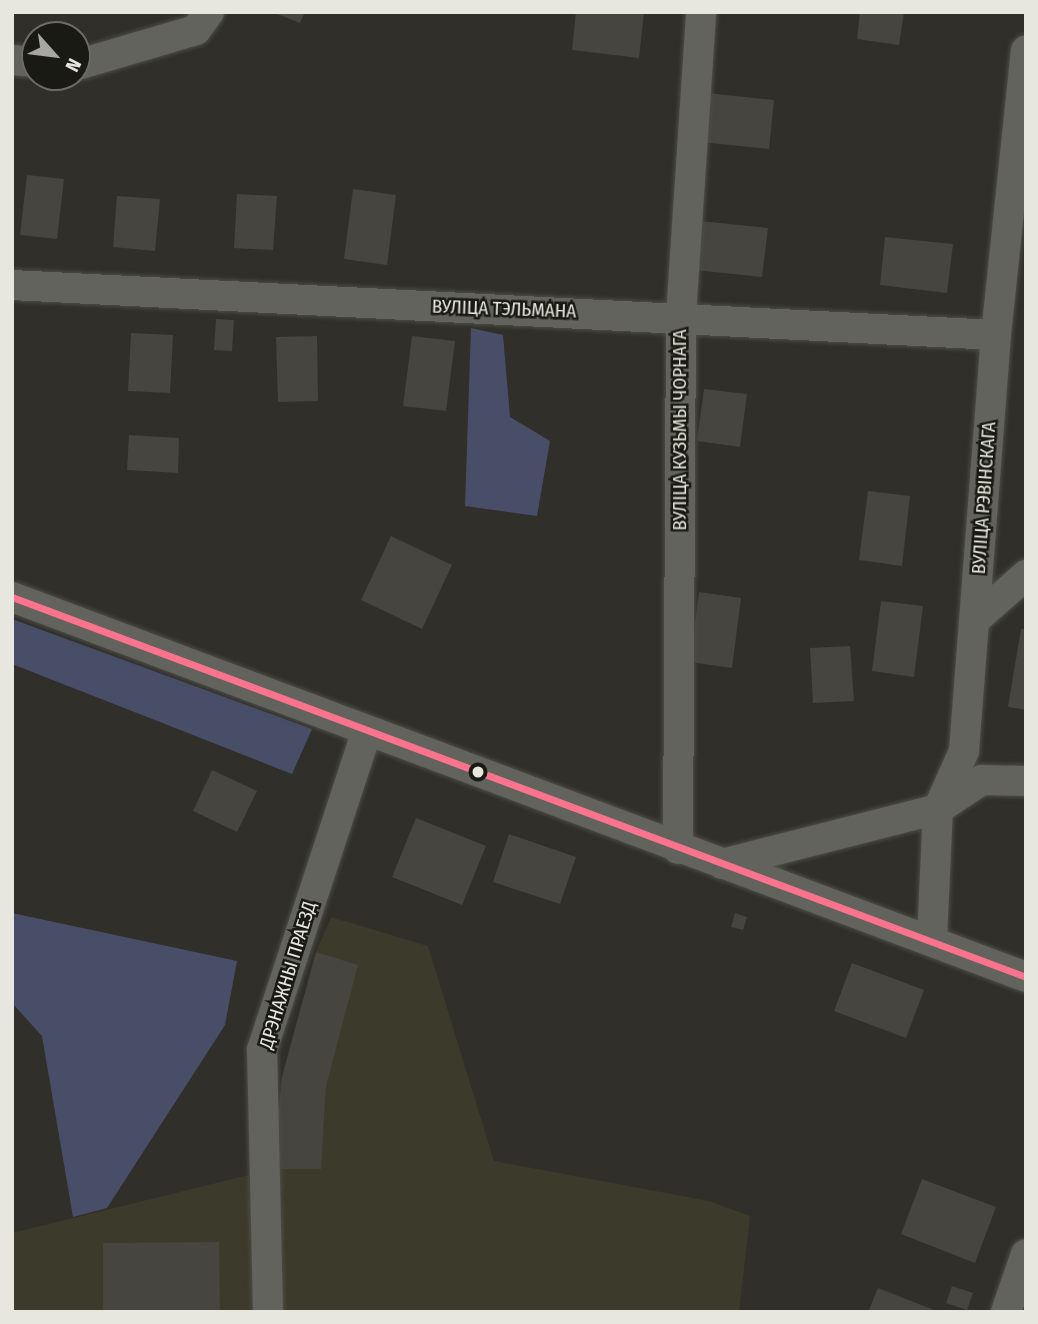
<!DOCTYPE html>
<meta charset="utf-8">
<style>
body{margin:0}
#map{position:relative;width:1038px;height:1324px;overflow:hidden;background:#302f29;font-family:"Fira Sans Condensed",sans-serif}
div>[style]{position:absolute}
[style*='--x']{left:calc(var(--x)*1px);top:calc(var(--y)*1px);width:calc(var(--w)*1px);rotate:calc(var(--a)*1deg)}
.built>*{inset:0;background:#3c3a2a}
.green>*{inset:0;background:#484e68}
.building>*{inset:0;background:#46453f}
.roads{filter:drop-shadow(0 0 2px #4d4d48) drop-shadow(0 0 2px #4d4d48)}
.street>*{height:30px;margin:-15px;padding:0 15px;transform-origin:15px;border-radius:15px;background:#63635e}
.bus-1>*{height:7px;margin:-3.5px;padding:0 3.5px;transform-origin:3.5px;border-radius:3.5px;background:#fc738d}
.dots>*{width:19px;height:19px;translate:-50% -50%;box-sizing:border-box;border:4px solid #1a1a14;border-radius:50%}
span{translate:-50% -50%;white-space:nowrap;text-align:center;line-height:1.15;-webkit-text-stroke:5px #1a1a14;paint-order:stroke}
.street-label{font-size:19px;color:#e7e7df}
.frame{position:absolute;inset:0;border:14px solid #e7e7df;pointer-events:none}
.north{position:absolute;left:21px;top:21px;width:70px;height:70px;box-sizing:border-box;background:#1a1a14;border:2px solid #6c6c65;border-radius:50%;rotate:118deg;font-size:19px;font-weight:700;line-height:28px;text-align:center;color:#e7e7df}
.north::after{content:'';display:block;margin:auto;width:24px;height:32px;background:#a7a79f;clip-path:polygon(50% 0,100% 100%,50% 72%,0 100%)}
</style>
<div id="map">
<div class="built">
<div style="clip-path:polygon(331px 917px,428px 946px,494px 1161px,709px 1201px,750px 1216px,739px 1312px,12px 1312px,12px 1233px,273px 1169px,282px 1077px,316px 952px)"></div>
</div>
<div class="green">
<div style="clip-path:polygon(471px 328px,503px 335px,510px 417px,550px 441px,537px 516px,465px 506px)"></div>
<div style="clip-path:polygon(12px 619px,312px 729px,292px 774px,12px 664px)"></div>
<div style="clip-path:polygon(12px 913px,237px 961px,225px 1025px,107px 1208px,73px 1217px,42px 1036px,12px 1003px)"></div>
</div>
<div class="building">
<div style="clip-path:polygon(272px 12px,305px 12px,300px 23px)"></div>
<div style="clip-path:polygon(576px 12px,644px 12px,639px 58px,572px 50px)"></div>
<div style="clip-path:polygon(860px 12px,904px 12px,899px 45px,857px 39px)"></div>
<div style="clip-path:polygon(706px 93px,774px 100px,769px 149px,701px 142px)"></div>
<div style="clip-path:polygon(27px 175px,64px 179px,57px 239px,20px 235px)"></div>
<div style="clip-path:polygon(353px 189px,396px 195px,387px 265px,344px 259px)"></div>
<div style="clip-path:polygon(237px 194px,277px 196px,273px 250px,234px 248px)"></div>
<div style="clip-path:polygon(117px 196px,160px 199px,155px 251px,113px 247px)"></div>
<div style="clip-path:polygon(700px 221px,768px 228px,762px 277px,695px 270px)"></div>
<div style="clip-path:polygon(885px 237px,953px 244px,947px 293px,880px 285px)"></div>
<div style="clip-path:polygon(216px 319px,234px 320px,232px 351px,214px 350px)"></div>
<div style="clip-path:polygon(131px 333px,173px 335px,170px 393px,128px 391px)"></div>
<div style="clip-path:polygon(317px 336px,318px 401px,278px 402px,276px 337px)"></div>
<div style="clip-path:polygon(412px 336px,455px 341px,446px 411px,403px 406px)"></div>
<div style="clip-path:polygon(704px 389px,747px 394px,740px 447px,697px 441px)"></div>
<div style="clip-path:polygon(129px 435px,179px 438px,178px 473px,127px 470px)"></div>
<div style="clip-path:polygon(868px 491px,910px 496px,902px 566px,859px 560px)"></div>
<div style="clip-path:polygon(391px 536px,452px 565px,422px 629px,361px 600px)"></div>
<div style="clip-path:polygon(699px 592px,741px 598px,732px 668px,690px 662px)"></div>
<div style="clip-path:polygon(881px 601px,923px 606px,914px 677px,872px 671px)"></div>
<div style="clip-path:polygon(1021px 629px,1026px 629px,1026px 710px,1008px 707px)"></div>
<div style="clip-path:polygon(850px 646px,854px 701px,813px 703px,810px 648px)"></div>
<div style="clip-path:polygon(212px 770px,257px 791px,237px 832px,193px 811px)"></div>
<div style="clip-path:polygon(416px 818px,486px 846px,462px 905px,392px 877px)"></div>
<div style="clip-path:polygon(509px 834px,576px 857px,560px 904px,493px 882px)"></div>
<div style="clip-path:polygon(735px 913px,747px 917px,743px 930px,731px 927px)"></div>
<div style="clip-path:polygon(316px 952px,358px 965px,326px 1086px,321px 1169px,273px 1169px,282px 1077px)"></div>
<div style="clip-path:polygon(852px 963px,924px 990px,906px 1038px,834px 1011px)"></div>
<div style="clip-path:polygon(922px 1179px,996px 1207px,975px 1263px,901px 1234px)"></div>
<div style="clip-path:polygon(219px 1242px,220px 1312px,103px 1312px,103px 1243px)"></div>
<div style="clip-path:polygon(952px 1286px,973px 1293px,967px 1310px,946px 1303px)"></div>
<div style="clip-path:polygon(878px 1288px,939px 1312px,868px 1312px)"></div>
</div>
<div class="roads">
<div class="street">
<div style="--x:12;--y:60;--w:23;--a:5"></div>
<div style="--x:77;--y:65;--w:124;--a:-16.4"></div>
<div style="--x:196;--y:30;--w:22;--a:-54"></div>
<div style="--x:12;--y:285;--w:985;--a:2.91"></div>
<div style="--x:12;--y:597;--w:1083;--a:20.54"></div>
<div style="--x:976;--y:619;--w:67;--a:-41.3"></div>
<div style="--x:678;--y:849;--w:533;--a:-89.68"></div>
<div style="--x:681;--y:316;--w:305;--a:-86.2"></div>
<div style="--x:722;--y:864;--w:223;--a:-14.3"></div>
<div style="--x:938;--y:809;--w:53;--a:-33.4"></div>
<div style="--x:982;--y:780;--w:44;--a:1.3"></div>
<div style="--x:932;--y:940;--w:131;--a:-87.4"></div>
<div style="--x:938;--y:809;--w:64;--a:-65.9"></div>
<div style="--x:964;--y:751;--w:417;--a:-85.6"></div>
<div style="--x:996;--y:335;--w:286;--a:-84"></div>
<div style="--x:268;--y:1312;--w:262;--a:-91.3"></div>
<div style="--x:262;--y:1050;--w:336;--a:-71.8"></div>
<div style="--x:1006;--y:1312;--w:61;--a:-71"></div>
</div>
</div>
<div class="bus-1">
<div style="--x:12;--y:597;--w:1083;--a:20.54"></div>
</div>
<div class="dots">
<div style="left:478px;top:772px;background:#e7e7df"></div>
</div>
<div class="street-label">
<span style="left:504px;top:309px;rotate:2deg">ВУЛІЦА ТЭЛЬМАНА</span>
<span style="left:680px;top:430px;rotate:-90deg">ВУЛІЦА КУЗЬМЫ ЧОРНАГА</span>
<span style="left:984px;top:498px;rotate:-86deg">ВУЛІЦА РЭВІНСКАГА</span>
<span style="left:288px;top:975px;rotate:-73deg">ДРЭНАЖНЫ ПРАЕЗД</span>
</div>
<div class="frame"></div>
<div class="north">N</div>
</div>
